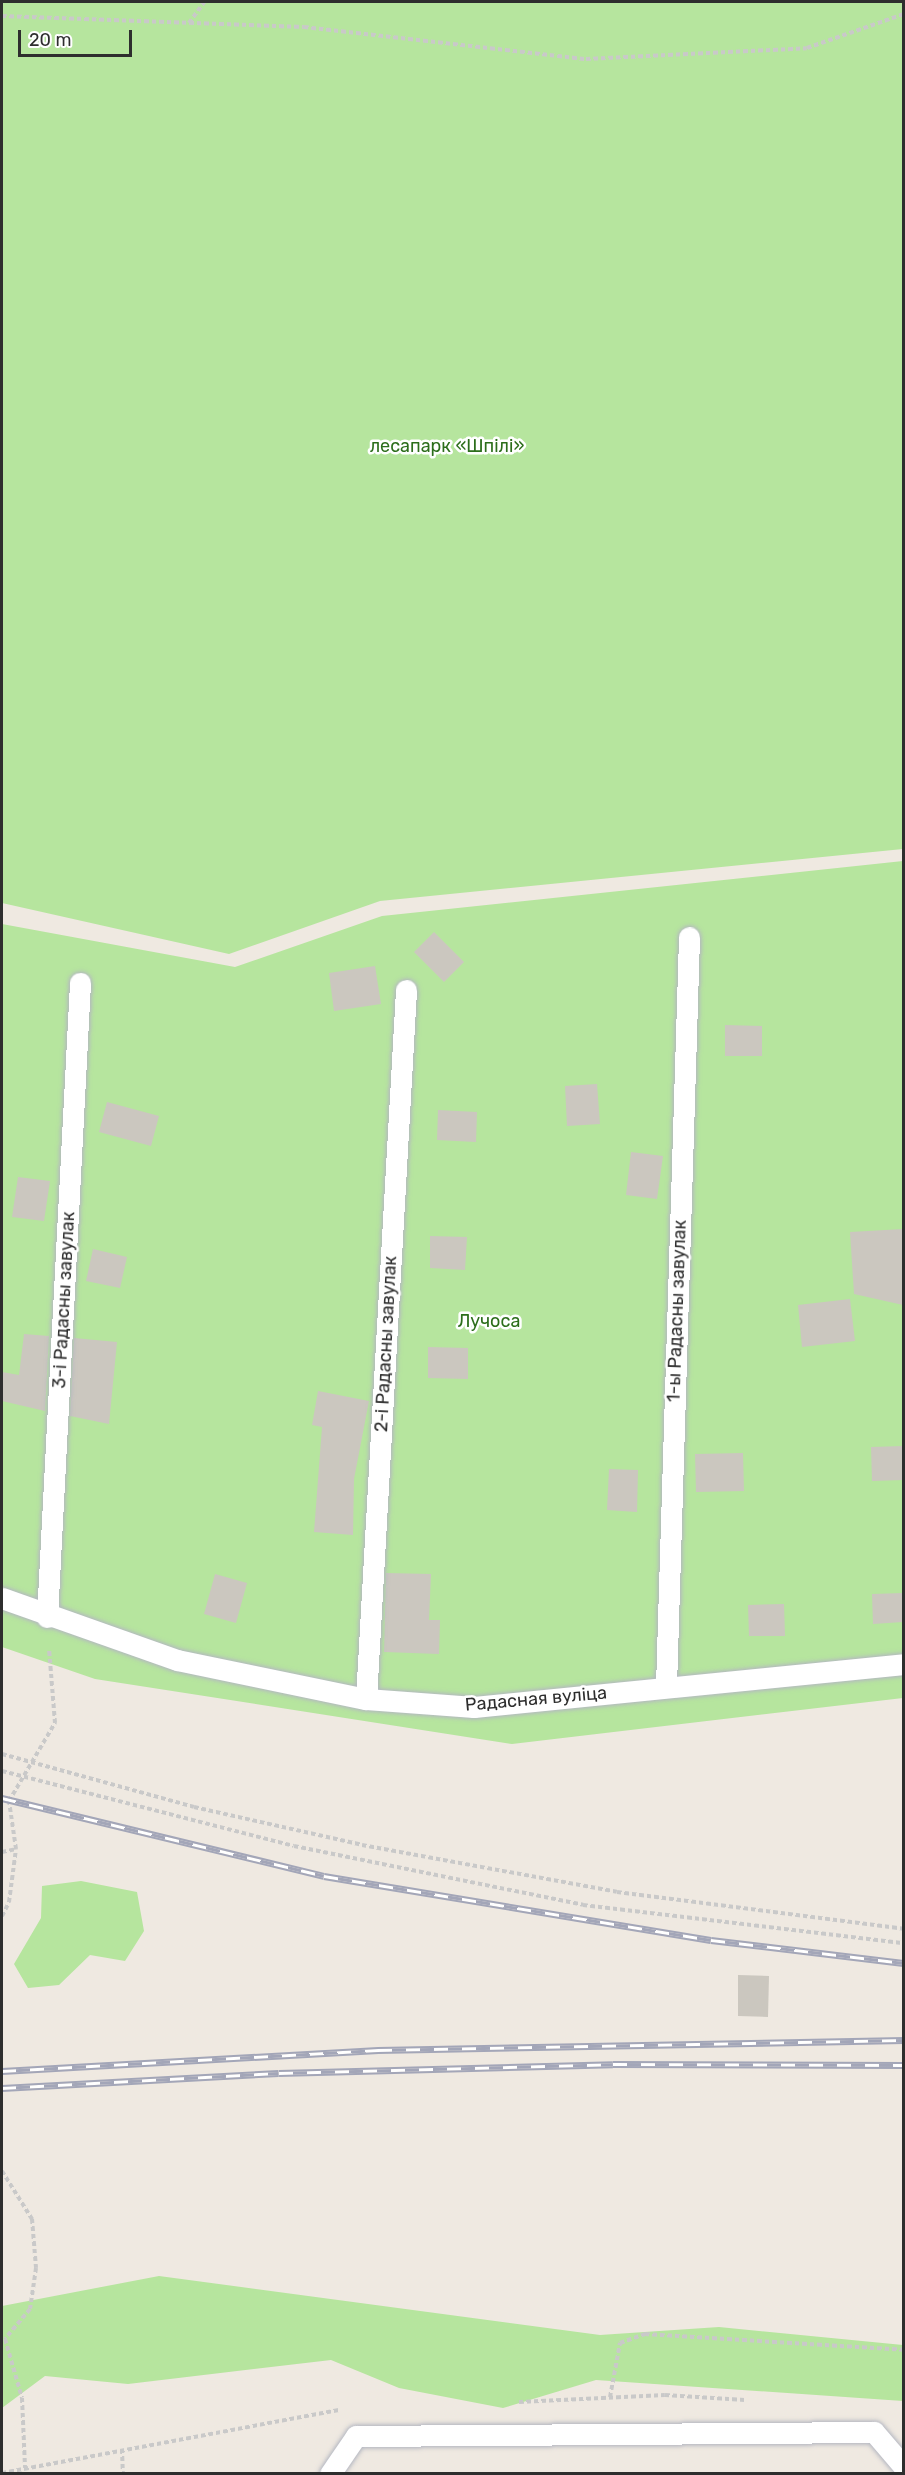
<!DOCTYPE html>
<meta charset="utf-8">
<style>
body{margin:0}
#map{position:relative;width:905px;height:2475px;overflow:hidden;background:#efe9e1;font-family:Rubik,sans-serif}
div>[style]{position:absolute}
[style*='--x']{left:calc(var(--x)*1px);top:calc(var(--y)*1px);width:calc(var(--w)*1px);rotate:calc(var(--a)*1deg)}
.green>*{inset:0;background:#b6e59e}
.building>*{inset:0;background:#cbc7bf}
.path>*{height:4px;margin-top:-2px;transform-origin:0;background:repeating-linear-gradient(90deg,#c9c9c9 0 4.5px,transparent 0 7.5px)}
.roads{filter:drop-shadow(0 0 2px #b4b7c1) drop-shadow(0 0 2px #b4b7c1)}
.lane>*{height:21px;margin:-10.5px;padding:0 10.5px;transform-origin:10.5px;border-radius:10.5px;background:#fff}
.rail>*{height:7px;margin-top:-3.5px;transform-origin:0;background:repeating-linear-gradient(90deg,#fff 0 14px,#a3a6b8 0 28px);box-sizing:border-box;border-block:2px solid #a3a6b8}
span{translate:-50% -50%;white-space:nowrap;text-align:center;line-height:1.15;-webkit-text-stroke:5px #fff;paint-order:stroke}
.park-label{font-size:18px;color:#2c6e1b}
.street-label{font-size:18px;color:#2e2e2e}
.frame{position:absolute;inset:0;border:3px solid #2e2e2e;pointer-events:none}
.scale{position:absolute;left:18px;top:30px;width:114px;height:27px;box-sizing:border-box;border:3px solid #2e2e2e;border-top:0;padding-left:8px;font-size:18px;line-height:21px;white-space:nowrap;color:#2e2e2e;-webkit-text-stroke:4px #fff;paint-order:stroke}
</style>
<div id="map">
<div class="green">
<div style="clip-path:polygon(2px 2px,903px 2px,903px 849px,380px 901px,229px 954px,2px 903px)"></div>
<div style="clip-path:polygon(903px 861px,903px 1698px,512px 1744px,95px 1679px,2px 1647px,2px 924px,235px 967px,382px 916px)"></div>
<div style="clip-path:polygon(81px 1881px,137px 1892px,144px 1931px,125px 1961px,90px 1955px,59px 1985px,28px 1988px,14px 1964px,41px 1918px,42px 1886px)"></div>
<div style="clip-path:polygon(159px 2276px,600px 2335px,719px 2327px,903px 2345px,903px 2401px,596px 2380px,503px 2408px,399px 2388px,331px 2360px,128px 2384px,45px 2376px,2px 2408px,2px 2306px)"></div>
</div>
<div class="building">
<div style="clip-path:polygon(434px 932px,464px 962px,444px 982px,414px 952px)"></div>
<div style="clip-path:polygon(375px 966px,381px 1004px,334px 1011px,329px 973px)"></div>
<div style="clip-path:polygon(725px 1025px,762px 1026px,762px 1056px,725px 1056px)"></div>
<div style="clip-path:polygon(597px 1084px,600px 1124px,567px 1126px,565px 1086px)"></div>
<div style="clip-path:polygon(107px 1102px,159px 1116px,151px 1146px,99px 1132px)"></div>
<div style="clip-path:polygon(438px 1110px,477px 1112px,476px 1142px,437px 1140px)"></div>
<div style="clip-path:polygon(631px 1152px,663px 1156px,657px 1199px,626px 1195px)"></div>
<div style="clip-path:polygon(18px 1177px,50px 1181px,44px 1221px,12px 1217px)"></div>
<div style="clip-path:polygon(903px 1229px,903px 1305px,854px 1294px,850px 1232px)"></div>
<div style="clip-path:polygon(430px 1236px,467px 1237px,465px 1270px,430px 1268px)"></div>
<div style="clip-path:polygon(93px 1249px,127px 1257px,120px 1288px,86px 1281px)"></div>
<div style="clip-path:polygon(850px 1299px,855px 1341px,802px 1347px,798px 1305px)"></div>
<div style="clip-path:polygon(24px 1334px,49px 1336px,45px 1411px,2px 1401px,2px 1372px,19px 1375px)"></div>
<div style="clip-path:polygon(74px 1338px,117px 1342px,109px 1424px,70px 1416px)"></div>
<div style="clip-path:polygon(428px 1347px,468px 1348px,468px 1379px,428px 1378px)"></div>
<div style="clip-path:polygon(318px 1391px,369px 1401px,354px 1479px,353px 1535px,314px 1532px,322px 1427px,312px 1425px)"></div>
<div style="clip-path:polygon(903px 1446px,903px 1480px,872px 1481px,871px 1447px)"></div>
<div style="clip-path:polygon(743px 1453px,744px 1491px,696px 1492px,695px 1454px)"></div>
<div style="clip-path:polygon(609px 1469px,638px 1470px,637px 1512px,607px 1510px)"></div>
<div style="clip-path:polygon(386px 1573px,431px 1574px,429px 1620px,440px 1620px,439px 1654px,384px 1652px)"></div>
<div style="clip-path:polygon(215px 1574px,247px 1583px,236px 1623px,204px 1614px)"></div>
<div style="clip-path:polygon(903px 1593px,903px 1622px,873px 1624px,872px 1594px)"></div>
<div style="clip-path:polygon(784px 1604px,785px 1636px,749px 1636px,748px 1605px)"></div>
<div style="clip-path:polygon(738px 1975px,769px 1976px,768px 2017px,738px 2016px)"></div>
</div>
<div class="path">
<div style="--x:2;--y:16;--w:302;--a:2.1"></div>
<div style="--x:304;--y:27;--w:284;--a:6.5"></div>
<div style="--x:586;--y:59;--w:221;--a:-2.8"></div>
<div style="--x:807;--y:48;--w:103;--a:-19.3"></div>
<div style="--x:189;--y:23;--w:26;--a:-54"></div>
<div style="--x:2;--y:1754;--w:199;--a:15.4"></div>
<div style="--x:194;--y:1807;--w:172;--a:12.7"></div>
<div style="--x:362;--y:1845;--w:259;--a:10.4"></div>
<div style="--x:617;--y:1892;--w:289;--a:7.3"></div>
<div style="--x:2;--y:1771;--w:301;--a:14.4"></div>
<div style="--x:294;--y:1846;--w:295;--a:11.5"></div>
<div style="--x:583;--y:1905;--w:323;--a:6.8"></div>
<div style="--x:2;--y:1852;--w:14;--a:-12"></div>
<div style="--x:16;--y:1849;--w:49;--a:-98.3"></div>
<div style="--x:9;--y:1801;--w:91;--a:-59.5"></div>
<div style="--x:55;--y:1723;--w:75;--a:-94.6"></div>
<div style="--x:2;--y:1916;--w:16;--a:-63"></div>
<div style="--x:9;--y:1902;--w:53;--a:-82.5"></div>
<div style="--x:2;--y:2171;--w:57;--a:58"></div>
<div style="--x:32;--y:2219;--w:49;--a:85.3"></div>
<div style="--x:36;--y:2268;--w:41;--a:98.3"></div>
<div style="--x:30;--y:2309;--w:39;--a:130"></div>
<div style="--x:5;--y:2339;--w:61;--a:73.9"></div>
<div style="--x:22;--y:2398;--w:70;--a:87.5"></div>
<div style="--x:610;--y:2397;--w:55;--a:-79.5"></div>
<div style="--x:620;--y:2343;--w:27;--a:-20"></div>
<div style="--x:645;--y:2334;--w:259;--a:3.5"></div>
<div style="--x:519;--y:2402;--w:146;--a:-2.7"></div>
<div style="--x:665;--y:2395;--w:80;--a:3.6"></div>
<div style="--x:122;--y:2449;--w:25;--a:88"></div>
<div style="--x:2;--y:2473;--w:344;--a:-10.6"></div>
</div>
<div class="roads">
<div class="lane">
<div style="--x:2;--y:1598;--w:186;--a:19.5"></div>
<div style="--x:177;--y:1660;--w:193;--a:11.7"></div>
<div style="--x:366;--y:1699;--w:108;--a:4.2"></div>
<div style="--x:474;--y:1707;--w:432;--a:-5.7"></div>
<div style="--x:47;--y:1617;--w:635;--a:-87.02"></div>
<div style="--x:666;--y:1686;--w:749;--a:-88.24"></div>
<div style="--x:366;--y:1699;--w:710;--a:-86.77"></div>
<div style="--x:330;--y:2474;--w:46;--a:-55.6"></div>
<div style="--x:356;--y:2436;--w:518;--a:-0.44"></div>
<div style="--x:874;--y:2432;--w:46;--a:49.4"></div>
</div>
</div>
<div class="rail">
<div style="--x:2;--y:1798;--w:331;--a:13.6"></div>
<div style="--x:324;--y:1876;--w:392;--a:9.4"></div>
<div style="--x:711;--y:1940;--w:194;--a:6.8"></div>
<div style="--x:2;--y:2071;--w:377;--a:-3.2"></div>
<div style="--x:378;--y:2050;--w:526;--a:-1.09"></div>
<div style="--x:2;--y:2088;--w:277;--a:-3.1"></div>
<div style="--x:279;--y:2073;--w:334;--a:-1.5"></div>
<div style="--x:613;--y:2064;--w:291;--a:0.2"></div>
</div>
<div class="park-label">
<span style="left:447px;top:446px">лесапарк «Шпілі»</span>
<span style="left:489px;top:1321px">Лучоса</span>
</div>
<div class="street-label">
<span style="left:64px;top:1300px;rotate:-87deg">3-і Радасны завулак</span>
<span style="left:677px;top:1311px;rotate:-88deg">1-ы Радасны завулак</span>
<span style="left:386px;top:1344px;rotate:-87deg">2-і Радасны завулак</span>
<span style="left:536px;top:1699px;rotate:-5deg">Радасная вуліца</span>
</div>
<div class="frame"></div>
<div class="scale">20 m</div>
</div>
